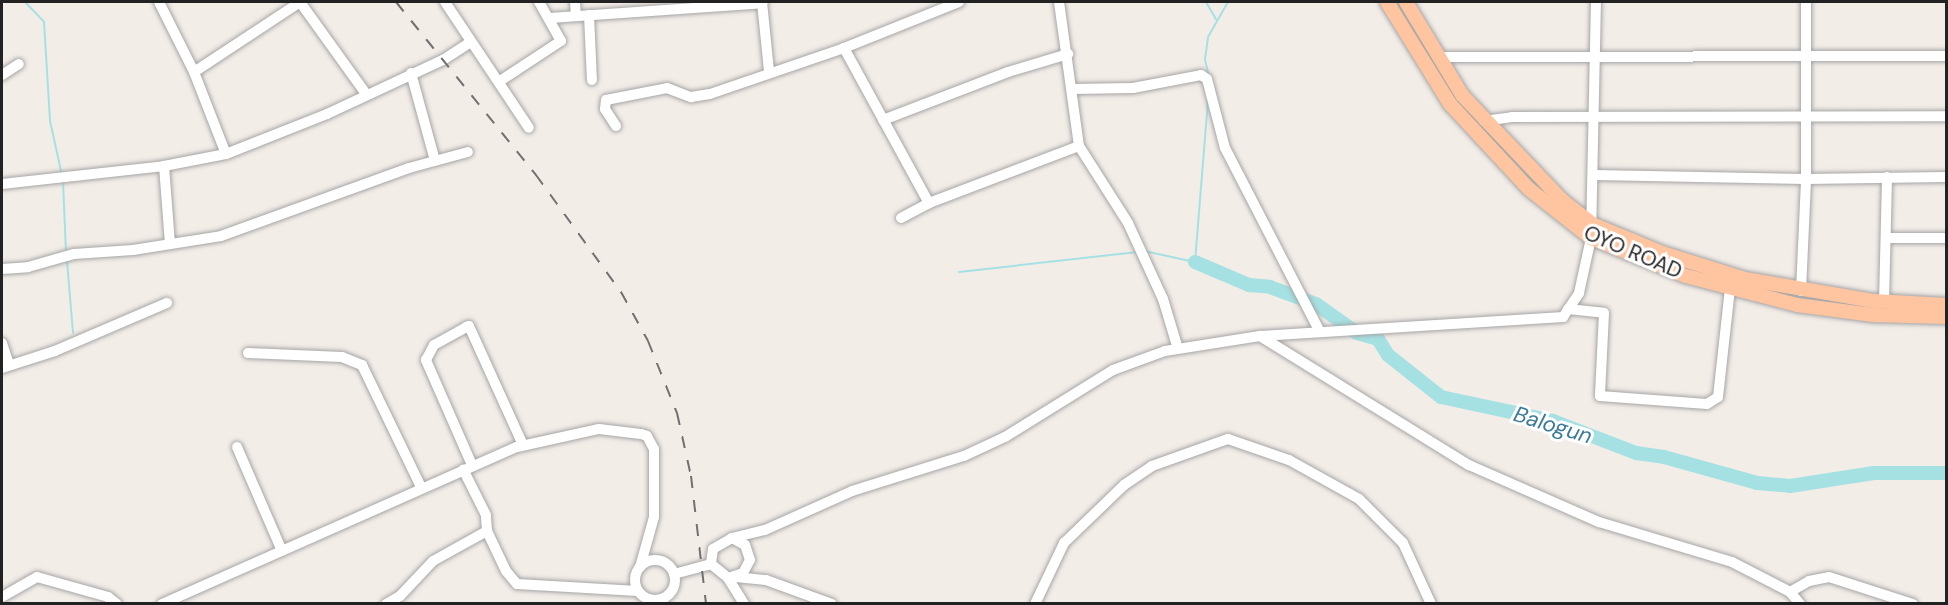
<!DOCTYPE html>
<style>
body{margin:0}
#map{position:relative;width:1948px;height:605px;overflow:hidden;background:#f3ede8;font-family:"DM Sans",sans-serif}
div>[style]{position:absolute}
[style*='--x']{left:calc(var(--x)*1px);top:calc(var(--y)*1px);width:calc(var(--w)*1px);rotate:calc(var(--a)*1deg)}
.stream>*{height:2px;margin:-1px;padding:0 1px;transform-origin:1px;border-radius:1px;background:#a5e1e3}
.river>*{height:14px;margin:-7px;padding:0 7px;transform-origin:7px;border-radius:7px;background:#a5e1e3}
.roads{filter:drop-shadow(0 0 2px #a6a6a6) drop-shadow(0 0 2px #a6a6a6)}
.minor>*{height:10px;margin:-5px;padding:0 5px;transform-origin:5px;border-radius:5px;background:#fff}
.minor>.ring{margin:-5px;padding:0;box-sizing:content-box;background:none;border:10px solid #fff;border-radius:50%}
.major>*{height:14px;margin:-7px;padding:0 7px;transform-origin:7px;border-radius:7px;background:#ffc5a0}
.rail>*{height:2px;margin-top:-1px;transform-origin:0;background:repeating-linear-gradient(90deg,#707070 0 12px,transparent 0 24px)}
span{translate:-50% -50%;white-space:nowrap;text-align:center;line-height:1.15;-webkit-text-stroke:6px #fff;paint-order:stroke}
.street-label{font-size:21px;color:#222}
.water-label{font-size:22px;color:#3a7b99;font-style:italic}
.frame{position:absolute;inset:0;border:3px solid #222;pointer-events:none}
</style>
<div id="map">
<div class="stream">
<div style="--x:25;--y:2;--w:28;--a:46"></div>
<div style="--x:44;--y:22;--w:99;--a:86.5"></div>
<div style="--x:50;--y:121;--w:55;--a:77.5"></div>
<div style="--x:1206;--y:2;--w:20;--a:60"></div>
<div style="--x:1209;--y:77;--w:18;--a:-103"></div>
<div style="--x:1205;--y:59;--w:22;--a:-82"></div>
<div style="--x:1208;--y:37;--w:40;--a:-60.3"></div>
<div style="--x:63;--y:181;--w:71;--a:87.6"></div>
<div style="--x:1144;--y:251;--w:52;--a:12.2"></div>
<div style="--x:1195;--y:262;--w:163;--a:-85.4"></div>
<div style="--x:67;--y:261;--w:72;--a:85.2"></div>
<div style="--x:959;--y:272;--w:180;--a:-6.4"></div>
</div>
<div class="river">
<div style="--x:1195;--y:262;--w:59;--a:23.1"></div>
<div style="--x:1249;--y:285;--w:21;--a:5"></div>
<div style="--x:1270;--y:287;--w:49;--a:20.3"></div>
<div style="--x:1316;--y:304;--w:50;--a:35.3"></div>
<div style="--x:1357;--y:333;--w:22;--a:16"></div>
<div style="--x:1378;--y:339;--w:19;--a:58"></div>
<div style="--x:1388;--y:355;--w:68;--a:38.4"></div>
<div style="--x:1441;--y:397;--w:115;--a:12.1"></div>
<div style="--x:1553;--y:421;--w:89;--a:21.1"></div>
<div style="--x:1636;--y:453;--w:28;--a:8"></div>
<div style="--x:1664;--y:457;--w:97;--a:15.6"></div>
<div style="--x:1757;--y:483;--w:33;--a:5"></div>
<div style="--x:1790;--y:486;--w:85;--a:-8.8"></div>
<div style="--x:1874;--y:473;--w:72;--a:0"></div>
</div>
<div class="roads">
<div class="minor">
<div style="--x:159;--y:2;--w:78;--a:63.4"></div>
<div style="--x:194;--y:72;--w:88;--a:68.7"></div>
<div style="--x:300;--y:2;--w:113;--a:54.3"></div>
<div style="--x:445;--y:2;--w:151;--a:56.3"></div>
<div style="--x:575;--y:2;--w:14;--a:86"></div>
<div style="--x:762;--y:2;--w:69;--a:84.2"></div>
<div style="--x:1059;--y:2;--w:145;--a:82.1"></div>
<div style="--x:1079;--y:146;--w:91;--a:57.5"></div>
<div style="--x:1128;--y:223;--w:84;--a:65.3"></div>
<div style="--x:1163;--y:299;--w:52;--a:73.3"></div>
<div style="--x:589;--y:15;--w:65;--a:87.4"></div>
<div style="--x:550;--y:18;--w:213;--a:-4"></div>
<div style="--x:844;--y:48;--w:177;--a:61.3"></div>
<div style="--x:1438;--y:57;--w:508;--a:-0.11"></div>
<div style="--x:194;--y:72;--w:127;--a:-33.4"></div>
<div style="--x:411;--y:73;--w:91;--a:74.7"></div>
<div style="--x:2;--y:75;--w:20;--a:-33"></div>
<div style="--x:500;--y:81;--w:73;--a:-33.3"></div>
<div style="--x:561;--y:41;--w:45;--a:-119.4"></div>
<div style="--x:1072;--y:89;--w:61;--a:-0.9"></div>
<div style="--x:1133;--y:88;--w:69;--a:-10.8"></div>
<div style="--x:1201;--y:75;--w:7;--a:34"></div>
<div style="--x:1207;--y:79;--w:71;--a:75.4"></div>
<div style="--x:1225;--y:148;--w:207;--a:62.7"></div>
<div style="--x:883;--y:120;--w:134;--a:-21"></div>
<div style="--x:1008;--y:72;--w:63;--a:-16.7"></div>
<div style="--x:1484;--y:121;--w:28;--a:-8"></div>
<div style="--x:1512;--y:117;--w:434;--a:-0.1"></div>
<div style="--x:616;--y:126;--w:20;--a:-123"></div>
<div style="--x:605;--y:109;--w:9;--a:-84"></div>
<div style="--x:606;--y:100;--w:62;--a:-11.1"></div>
<div style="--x:667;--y:88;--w:26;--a:21"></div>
<div style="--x:691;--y:97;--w:19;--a:-9"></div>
<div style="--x:710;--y:94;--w:142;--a:-18.9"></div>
<div style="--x:844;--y:48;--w:124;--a:-21.8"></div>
<div style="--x:164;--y:166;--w:78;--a:85.6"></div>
<div style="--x:1594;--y:175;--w:212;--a:1.1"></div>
<div style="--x:1806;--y:179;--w:140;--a:-0.8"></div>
<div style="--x:2;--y:184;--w:163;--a:-6.3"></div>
<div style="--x:164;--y:166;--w:63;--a:-11"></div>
<div style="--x:226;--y:154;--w:109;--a:-21.6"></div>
<div style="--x:327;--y:114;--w:128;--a:-25"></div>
<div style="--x:443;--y:60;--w:33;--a:-33"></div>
<div style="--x:901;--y:218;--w:32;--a:-28"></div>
<div style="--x:929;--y:203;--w:160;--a:-20.8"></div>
<div style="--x:1886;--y:238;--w:60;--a:0"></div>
<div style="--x:2;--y:269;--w:26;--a:-4"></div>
<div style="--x:28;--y:267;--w:48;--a:-15.8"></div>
<div style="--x:74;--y:254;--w:59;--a:-3.9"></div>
<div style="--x:133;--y:250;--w:89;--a:-9"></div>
<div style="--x:221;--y:236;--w:200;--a:-19.9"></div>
<div style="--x:409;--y:168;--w:61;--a:-15.2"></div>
<div style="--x:1801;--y:291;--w:112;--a:-87.4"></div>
<div style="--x:1806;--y:179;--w:177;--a:-90"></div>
<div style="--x:1884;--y:302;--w:125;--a:-88.6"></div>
<div style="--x:1568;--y:309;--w:36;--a:6"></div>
<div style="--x:1604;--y:313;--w:83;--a:92.8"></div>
<div style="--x:1600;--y:396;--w:107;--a:4.3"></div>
<div style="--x:1707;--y:404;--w:13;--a:-32"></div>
<div style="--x:1718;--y:397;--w:110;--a:-83.7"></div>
<div style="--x:1260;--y:336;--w:246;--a:31.7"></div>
<div style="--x:1469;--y:465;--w:142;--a:23.7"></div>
<div style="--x:1599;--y:522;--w:139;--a:16.7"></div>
<div style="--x:1732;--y:562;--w:65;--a:27.3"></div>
<div style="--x:1790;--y:592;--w:16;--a:50"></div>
<div style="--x:2;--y:343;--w:23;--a:72"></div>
<div style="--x:248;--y:353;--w:94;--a:2.4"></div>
<div style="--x:342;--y:357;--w:22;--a:22"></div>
<div style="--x:362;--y:365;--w:136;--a:64.2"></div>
<div style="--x:2;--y:368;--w:56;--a:-17.8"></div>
<div style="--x:55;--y:351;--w:122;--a:-23.2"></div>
<div style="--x:237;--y:447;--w:113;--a:66.6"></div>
<div style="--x:472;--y:465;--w:115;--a:-113.7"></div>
<div style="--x:426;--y:360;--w:17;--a:-62"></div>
<div style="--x:434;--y:345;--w:37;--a:-29"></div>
<div style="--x:466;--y:327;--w:3;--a:-18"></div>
<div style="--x:469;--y:326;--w:131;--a:65.6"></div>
<div style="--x:487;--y:531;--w:44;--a:64.6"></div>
<div style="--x:506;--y:571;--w:17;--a:50"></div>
<div style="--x:517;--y:584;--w:121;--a:3.3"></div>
<div style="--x:732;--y:538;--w:34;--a:-14"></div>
<div style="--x:765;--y:530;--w:95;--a:-24.1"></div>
<div style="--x:852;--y:491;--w:117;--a:-17.4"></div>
<div style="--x:964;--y:456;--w:45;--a:-24.9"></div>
<div style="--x:1005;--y:437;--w:127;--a:-31.8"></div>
<div style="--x:1113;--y:370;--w:55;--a:-20.1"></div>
<div style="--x:1165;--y:351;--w:96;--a:-9"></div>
<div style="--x:1260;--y:336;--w:304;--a:-3.6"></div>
<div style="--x:1563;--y:317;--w:29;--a:-56"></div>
<div style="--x:1579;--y:293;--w:56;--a:-77.7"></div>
<div style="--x:1591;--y:238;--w:236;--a:-88.8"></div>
<div class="ring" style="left:635px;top:560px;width:30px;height:30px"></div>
<div style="--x:674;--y:574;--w:38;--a:-15"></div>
<div style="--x:736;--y:577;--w:30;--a:6"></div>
<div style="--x:766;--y:580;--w:70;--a:20"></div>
<div style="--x:728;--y:578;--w:16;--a:-18"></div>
<div style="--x:743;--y:573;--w:15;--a:-62"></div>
<div style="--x:750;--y:560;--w:16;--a:-108"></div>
<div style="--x:745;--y:545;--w:15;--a:-152"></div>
<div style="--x:732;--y:538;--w:22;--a:150"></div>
<div style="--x:713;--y:549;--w:15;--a:98"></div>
<div style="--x:711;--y:564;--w:22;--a:39"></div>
<div style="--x:728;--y:578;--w:31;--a:58"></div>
<div style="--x:1790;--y:592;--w:22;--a:-30"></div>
<div style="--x:1809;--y:581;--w:20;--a:-11"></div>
<div style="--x:1829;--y:577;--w:88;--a:17.8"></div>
<div style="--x:2;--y:597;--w:40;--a:-29.7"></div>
<div style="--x:37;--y:577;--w:74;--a:15.7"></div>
<div style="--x:108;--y:597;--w:11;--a:38"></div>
<div style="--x:162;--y:604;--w:388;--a:-23.9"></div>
<div style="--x:517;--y:447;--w:84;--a:-12.4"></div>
<div style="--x:599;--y:429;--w:42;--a:6.8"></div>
<div style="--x:641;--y:434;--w:6;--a:18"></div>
<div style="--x:647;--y:436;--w:15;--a:62"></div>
<div style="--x:654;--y:449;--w:68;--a:90"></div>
<div style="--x:654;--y:517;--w:52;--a:105.6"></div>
<div style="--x:386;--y:604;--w:16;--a:-30"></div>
<div style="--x:400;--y:596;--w:48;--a:-46.7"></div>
<div style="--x:433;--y:561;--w:62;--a:-29.1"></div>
<div style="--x:487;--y:531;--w:16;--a:-94"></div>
<div style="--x:486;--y:515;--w:51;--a:-116.6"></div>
<div style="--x:1035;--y:604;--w:68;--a:-64.6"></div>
<div style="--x:1064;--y:543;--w:83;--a:-44"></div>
<div style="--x:1124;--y:485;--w:34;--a:-34"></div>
<div style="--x:1152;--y:466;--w:81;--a:-19.6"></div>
<div style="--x:1228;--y:439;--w:65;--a:19"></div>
<div style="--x:1289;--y:460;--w:80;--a:29.1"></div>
<div style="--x:1359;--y:499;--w:62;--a:45"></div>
<div style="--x:1403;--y:543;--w:67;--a:65.3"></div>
</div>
<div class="major">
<div style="--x:1387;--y:2;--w:120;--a:58.3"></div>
<div style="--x:1450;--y:104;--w:116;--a:47.1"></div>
<div style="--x:1529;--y:189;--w:79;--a:38.3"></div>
<div style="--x:1591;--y:238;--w:102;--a:21.8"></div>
<div style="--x:1686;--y:276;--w:115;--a:14.6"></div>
<div style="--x:1797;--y:305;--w:77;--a:7.5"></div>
<div style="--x:1873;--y:315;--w:73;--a:1.6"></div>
<div style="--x:1406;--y:2;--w:109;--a:58.9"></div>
<div style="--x:1462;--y:95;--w:146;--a:46.4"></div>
<div style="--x:1563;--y:201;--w:37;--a:38"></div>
<div style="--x:1592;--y:224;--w:76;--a:22.5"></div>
<div style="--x:1662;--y:253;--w:87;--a:17.4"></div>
<div style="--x:1745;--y:279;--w:131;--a:9.7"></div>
<div style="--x:1874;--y:301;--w:72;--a:3.2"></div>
</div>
</div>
<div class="rail">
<div style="--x:396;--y:2;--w:223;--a:51"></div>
<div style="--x:536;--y:175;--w:145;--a:54"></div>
<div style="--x:621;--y:292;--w:56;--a:61.1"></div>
<div style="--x:648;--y:341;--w:78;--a:68.1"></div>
<div style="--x:677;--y:413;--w:65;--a:77.5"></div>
<div style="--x:691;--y:476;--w:129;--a:83.3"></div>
</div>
<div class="street-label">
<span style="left:1633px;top:252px;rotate:23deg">OYO ROAD</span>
</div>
<div class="water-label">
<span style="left:1553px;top:425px;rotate:17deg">Balogun</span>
</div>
<div class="frame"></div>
</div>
